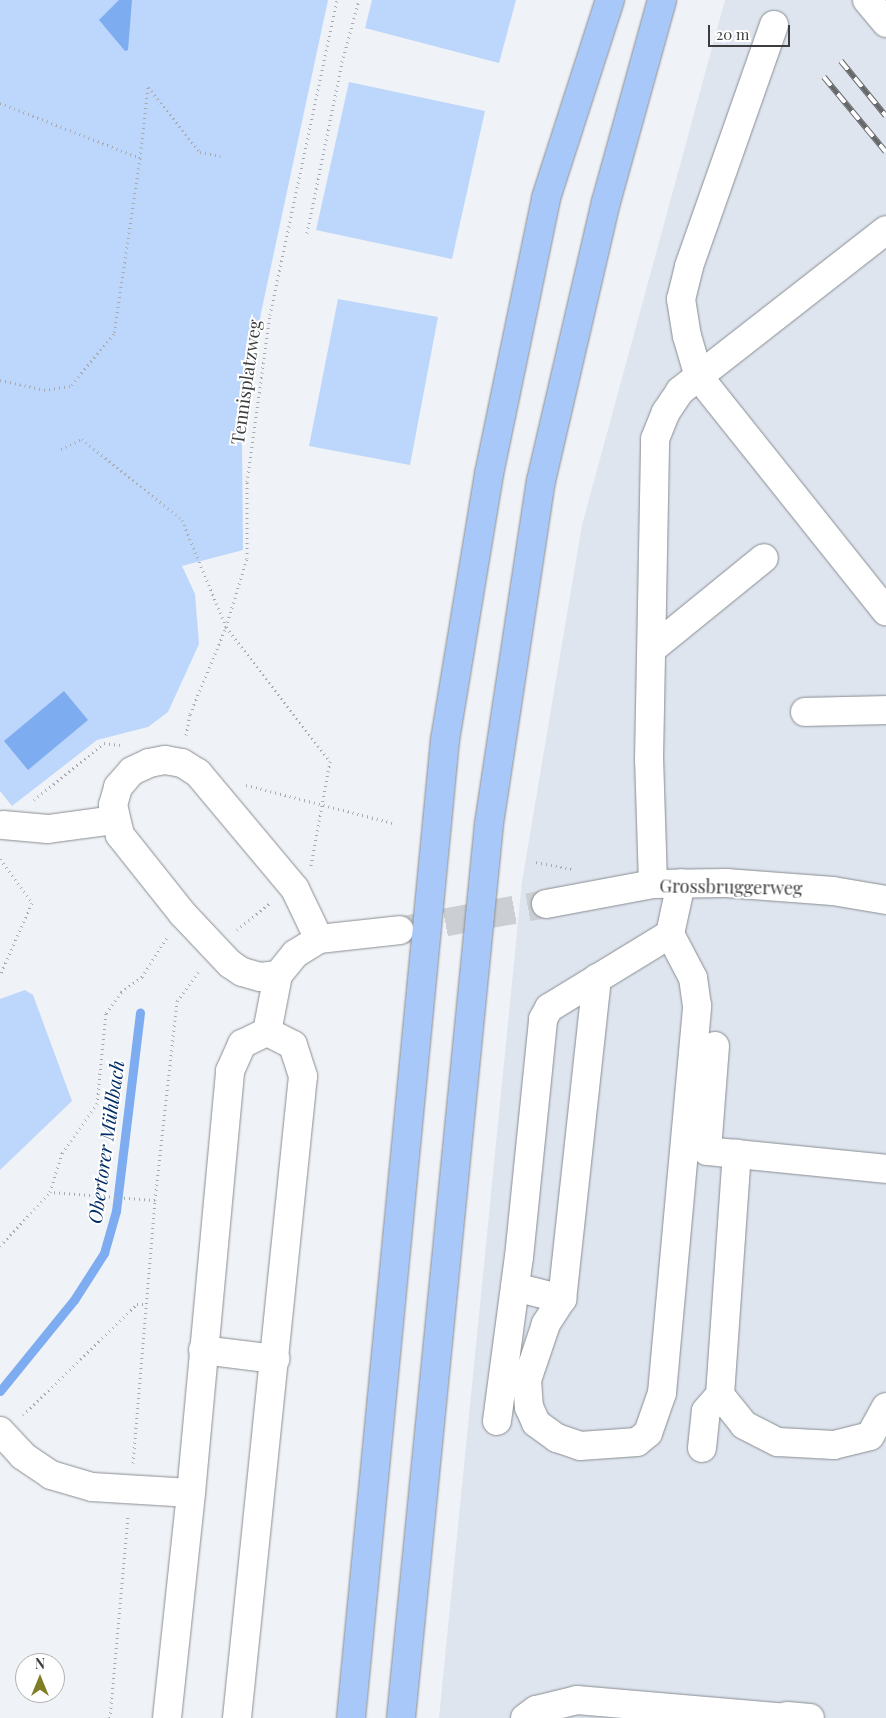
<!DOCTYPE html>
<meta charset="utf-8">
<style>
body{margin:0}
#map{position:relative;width:886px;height:1718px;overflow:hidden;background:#eff2f7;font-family:"Playfair Display",serif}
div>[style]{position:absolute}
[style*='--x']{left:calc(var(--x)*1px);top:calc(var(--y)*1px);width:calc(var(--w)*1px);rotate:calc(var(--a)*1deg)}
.built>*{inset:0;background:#dee5ef}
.green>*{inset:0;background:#bdd6fb}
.water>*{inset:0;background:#7eacf1}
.stream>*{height:9px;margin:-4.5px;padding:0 4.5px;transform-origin:4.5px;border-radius:4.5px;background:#7eacf1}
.minor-tunnel>*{height:28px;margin-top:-14px;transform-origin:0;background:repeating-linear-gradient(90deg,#cbced2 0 28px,transparent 0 42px)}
.path>*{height:3px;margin-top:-1.5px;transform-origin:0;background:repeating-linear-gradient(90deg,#a8aaad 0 1px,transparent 0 5px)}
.roads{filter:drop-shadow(0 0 1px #8a8d91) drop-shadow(0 0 1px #8a8d91)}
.minor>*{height:28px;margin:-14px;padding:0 14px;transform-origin:14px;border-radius:14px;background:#fff}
.highway>*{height:28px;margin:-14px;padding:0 14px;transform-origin:14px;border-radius:14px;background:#a8c8f9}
.rail>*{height:5.5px;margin-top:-2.75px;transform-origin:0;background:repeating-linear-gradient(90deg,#fff 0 11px,#67686a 0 22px);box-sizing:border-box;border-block:1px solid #67686a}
span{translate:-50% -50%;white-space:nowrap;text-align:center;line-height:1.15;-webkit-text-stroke:4px #fff;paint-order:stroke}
.street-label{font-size:18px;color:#3c3d3e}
.water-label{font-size:19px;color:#012d68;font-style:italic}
.north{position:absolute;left:15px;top:1653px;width:50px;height:50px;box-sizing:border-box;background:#fff;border:1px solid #b1b1b2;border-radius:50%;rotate:0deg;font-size:14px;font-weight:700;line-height:20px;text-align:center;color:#3c3d3e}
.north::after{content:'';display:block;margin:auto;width:18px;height:22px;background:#7f7d25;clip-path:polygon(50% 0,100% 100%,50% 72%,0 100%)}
.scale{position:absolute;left:708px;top:25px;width:82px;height:22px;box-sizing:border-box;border:2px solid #3c3d3e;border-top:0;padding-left:6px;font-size:15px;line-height:18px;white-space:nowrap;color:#3c3d3e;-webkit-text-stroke:4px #fff;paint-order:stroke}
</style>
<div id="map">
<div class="built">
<div style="clip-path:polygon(725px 0,886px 0,886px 1718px,439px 1718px,522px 882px,582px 525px)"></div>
</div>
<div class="green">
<div style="clip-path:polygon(0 0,328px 0,261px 313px,242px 443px,243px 550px,182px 566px,195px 594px,199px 644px,168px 712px,148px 727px,97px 740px,12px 806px,0 791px)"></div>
<div style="clip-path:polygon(372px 0,516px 0,499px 63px,365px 28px)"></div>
<div style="clip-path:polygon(349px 82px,485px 111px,452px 259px,316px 230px)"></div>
<div style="clip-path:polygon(338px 299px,438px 317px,410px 465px,309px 446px)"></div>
<div style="clip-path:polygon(25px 990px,33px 995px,72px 1101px,0 1170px,0 999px)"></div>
</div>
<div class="water">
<div style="clip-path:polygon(119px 0,132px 0,128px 50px,125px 51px,99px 20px)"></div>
<div style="clip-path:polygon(64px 691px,88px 720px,28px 770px,4px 741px)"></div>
</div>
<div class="stream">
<div style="--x:0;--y:1391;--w:117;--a:-50.9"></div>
<div style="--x:74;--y:1300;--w:56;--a:-57.4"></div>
<div style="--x:104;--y:1253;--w:44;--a:-74.1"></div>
<div style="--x:116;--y:1211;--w:200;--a:-83.1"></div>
</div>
<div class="minor-tunnel">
<div style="--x:404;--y:930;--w:144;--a:-10.4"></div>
</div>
<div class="path">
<div style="--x:0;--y:103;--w:150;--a:21.4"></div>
<div style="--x:140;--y:158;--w:178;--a:98.4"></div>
<div style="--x:114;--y:334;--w:68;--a:130.2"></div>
<div style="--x:70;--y:386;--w:25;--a:171"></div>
<div style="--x:45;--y:390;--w:46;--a:-167.5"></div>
<div style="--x:140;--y:158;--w:71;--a:-83.6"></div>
<div style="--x:148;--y:87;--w:83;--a:51.3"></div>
<div style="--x:200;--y:152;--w:21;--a:11"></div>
<div style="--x:307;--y:233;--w:175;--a:-78.4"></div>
<div style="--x:342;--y:62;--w:64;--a:-74.7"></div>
<div style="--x:61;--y:449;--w:23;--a:-25"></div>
<div style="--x:82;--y:439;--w:129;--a:39"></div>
<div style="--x:182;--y:520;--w:116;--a:67.6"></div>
<div style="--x:226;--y:627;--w:170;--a:52.2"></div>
<div style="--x:330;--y:761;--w:107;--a:100.3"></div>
<div style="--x:186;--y:735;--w:21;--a:-79"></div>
<div style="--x:190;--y:714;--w:94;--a:-67.5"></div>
<div style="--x:226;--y:627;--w:72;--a:-73.1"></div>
<div style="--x:247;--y:558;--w:76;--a:-90"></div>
<div style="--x:247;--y:482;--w:169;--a:-82.2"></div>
<div style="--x:270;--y:315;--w:322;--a:-78"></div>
<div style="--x:246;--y:785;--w:152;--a:14.5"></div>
<div style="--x:34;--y:800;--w:90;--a:-39.2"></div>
<div style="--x:104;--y:743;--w:16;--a:7"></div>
<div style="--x:0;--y:859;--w:54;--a:54"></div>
<div style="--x:32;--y:903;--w:79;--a:114"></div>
<div style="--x:536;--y:862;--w:36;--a:11"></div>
<div style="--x:237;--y:930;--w:44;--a:-39.5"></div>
<div style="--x:155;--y:1200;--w:105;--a:-175.6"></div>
<div style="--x:50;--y:1192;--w:41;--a:-72.9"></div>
<div style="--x:62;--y:1153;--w:60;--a:-54.5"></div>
<div style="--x:97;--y:1104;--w:91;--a:-84.4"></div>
<div style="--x:106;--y:1013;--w:26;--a:-54"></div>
<div style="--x:121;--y:992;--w:26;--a:-36"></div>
<div style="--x:142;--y:977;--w:47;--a:-58"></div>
<div style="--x:0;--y:1246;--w:74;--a:-47.2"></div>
<div style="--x:23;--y:1415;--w:159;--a:-44.2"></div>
<div style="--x:137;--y:1304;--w:10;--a:0"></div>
<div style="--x:133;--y:1463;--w:264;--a:-85.2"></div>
<div style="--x:155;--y:1200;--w:200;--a:-83.7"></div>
<div style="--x:177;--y:1001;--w:37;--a:-54"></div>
<div style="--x:110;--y:1718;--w:202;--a:-84.9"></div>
</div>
<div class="roads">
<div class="minor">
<div style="--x:867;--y:0;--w:30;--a:50"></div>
<div style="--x:774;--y:25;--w:256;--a:109.4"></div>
<div style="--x:689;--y:267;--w:33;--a:104"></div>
<div style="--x:681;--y:299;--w:37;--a:81"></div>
<div style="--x:687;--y:336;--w:43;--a:73.7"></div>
<div style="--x:699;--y:377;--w:300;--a:51.4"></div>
<div style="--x:652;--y:649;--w:144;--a:-39.1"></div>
<div style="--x:805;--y:712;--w:81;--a:-1.4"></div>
<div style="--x:3;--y:825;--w:45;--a:5.1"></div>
<div style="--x:48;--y:829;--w:68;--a:-7.7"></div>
<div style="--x:653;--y:884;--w:124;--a:-91.8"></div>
<div style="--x:649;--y:760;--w:321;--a:-88.9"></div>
<div style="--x:655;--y:439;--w:29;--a:-68"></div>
<div style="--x:666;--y:412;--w:25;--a:-56"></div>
<div style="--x:680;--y:391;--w:261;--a:-38"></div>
<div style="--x:546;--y:904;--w:109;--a:-10.6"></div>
<div style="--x:653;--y:884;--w:73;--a:-0.8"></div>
<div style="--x:726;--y:883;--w:107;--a:4.3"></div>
<div style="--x:833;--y:891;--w:54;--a:9.6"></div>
<div style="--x:278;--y:975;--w:18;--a:174"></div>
<div style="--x:260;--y:977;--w:19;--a:-164"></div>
<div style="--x:242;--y:972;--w:14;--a:-146"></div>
<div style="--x:230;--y:964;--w:70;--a:-133.3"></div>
<div style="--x:182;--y:913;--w:100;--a:-128.5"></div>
<div style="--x:120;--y:835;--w:31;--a:-103"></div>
<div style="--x:113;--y:805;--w:19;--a:-74"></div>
<div style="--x:118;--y:787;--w:21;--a:-49"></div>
<div style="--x:132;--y:771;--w:19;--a:-25"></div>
<div style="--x:149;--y:763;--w:16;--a:-11"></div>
<div style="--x:165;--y:760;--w:17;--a:10"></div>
<div style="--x:182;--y:763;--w:19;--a:32"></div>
<div style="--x:198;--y:773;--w:151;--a:50.1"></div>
<div style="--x:295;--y:889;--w:55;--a:64.4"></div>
<div style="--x:597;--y:978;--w:323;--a:96.2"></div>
<div style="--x:562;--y:1299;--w:30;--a:123"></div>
<div style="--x:546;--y:1324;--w:59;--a:108.7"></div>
<div style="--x:527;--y:1380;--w:27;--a:86"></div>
<div style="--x:529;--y:1407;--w:17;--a:66"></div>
<div style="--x:536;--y:1423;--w:26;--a:36"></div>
<div style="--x:557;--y:1438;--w:24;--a:19"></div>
<div style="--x:580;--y:1446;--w:57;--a:-4"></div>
<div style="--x:637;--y:1442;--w:14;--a:-39"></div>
<div style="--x:648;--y:1433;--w:42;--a:-70.7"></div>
<div style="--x:662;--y:1393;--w:389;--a:-84.8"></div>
<div style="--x:697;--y:1006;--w:28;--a:-98"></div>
<div style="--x:693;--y:978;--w:50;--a:-117.6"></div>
<div style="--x:267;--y:1032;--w:58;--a:-79.1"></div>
<div style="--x:278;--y:975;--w:27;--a:-51"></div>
<div style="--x:295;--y:954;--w:28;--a:-32"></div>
<div style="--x:319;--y:939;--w:81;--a:-6.3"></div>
<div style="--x:715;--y:1046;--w:105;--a:94.4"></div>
<div style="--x:707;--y:1151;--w:180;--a:5.7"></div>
<div style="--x:515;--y:1287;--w:49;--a:14.3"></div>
<div style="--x:203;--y:1350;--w:73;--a:7.1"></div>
<div style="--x:720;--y:1395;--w:38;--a:51"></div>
<div style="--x:744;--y:1425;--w:38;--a:27"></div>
<div style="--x:778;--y:1442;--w:56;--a:3.1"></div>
<div style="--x:834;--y:1445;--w:37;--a:-14"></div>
<div style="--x:870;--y:1436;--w:33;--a:-61"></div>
<div style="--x:497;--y:1421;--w:165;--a:-82.4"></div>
<div style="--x:519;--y:1257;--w:239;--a:-84.2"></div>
<div style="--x:543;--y:1019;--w:13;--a:-61"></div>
<div style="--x:549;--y:1008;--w:142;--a:-31.4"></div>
<div style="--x:670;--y:934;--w:52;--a:-77.8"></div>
<div style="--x:0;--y:1431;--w:34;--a:47"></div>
<div style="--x:23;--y:1456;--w:34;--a:34"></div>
<div style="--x:51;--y:1475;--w:43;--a:16.3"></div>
<div style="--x:92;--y:1487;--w:99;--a:3.5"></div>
<div style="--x:702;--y:1448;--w:37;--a:-84"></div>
<div style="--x:706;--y:1411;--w:21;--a:-49"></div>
<div style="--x:720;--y:1395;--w:242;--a:-86"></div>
<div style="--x:787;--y:1716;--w:23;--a:5"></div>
<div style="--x:167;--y:1718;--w:226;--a:-83.9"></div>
<div style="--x:191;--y:1493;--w:424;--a:-84.7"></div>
<div style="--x:230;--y:1071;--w:30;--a:-66"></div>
<div style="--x:242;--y:1044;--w:28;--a:-26"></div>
<div style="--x:237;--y:1718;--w:645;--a:-84.13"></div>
<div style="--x:303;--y:1076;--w:33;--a:-108"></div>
<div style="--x:293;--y:1045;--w:29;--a:-153"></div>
<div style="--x:525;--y:1718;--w:14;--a:-36"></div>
<div style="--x:536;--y:1710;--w:42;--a:-13.7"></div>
<div style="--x:577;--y:1700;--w:211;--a:4.9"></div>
</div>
<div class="highway">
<div style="--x:351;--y:1718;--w:983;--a:-84.51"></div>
<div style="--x:445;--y:740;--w:270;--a:-80.6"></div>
<div style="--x:489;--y:474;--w:282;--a:-78.3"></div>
<div style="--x:546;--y:198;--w:208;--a:-72.1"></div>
<div style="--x:401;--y:1718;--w:898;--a:-84.38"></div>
<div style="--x:489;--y:824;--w:347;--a:-81.4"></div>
<div style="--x:541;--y:481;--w:286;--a:-76.9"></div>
<div style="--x:606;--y:202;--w:210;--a:-74.5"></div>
</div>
</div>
<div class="rail">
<div style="--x:841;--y:61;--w:71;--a:50.7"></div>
<div style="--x:824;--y:77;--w:97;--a:50.4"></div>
</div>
<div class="street-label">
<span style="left:246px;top:382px;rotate:-82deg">Tennisplatzweg</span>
<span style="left:731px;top:887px;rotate:1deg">Grossbruggerweg</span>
</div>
<div class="water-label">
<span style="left:106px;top:1142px;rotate:-82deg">Obertorer Mühlbach</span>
</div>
<div class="north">N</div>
<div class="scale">20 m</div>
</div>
